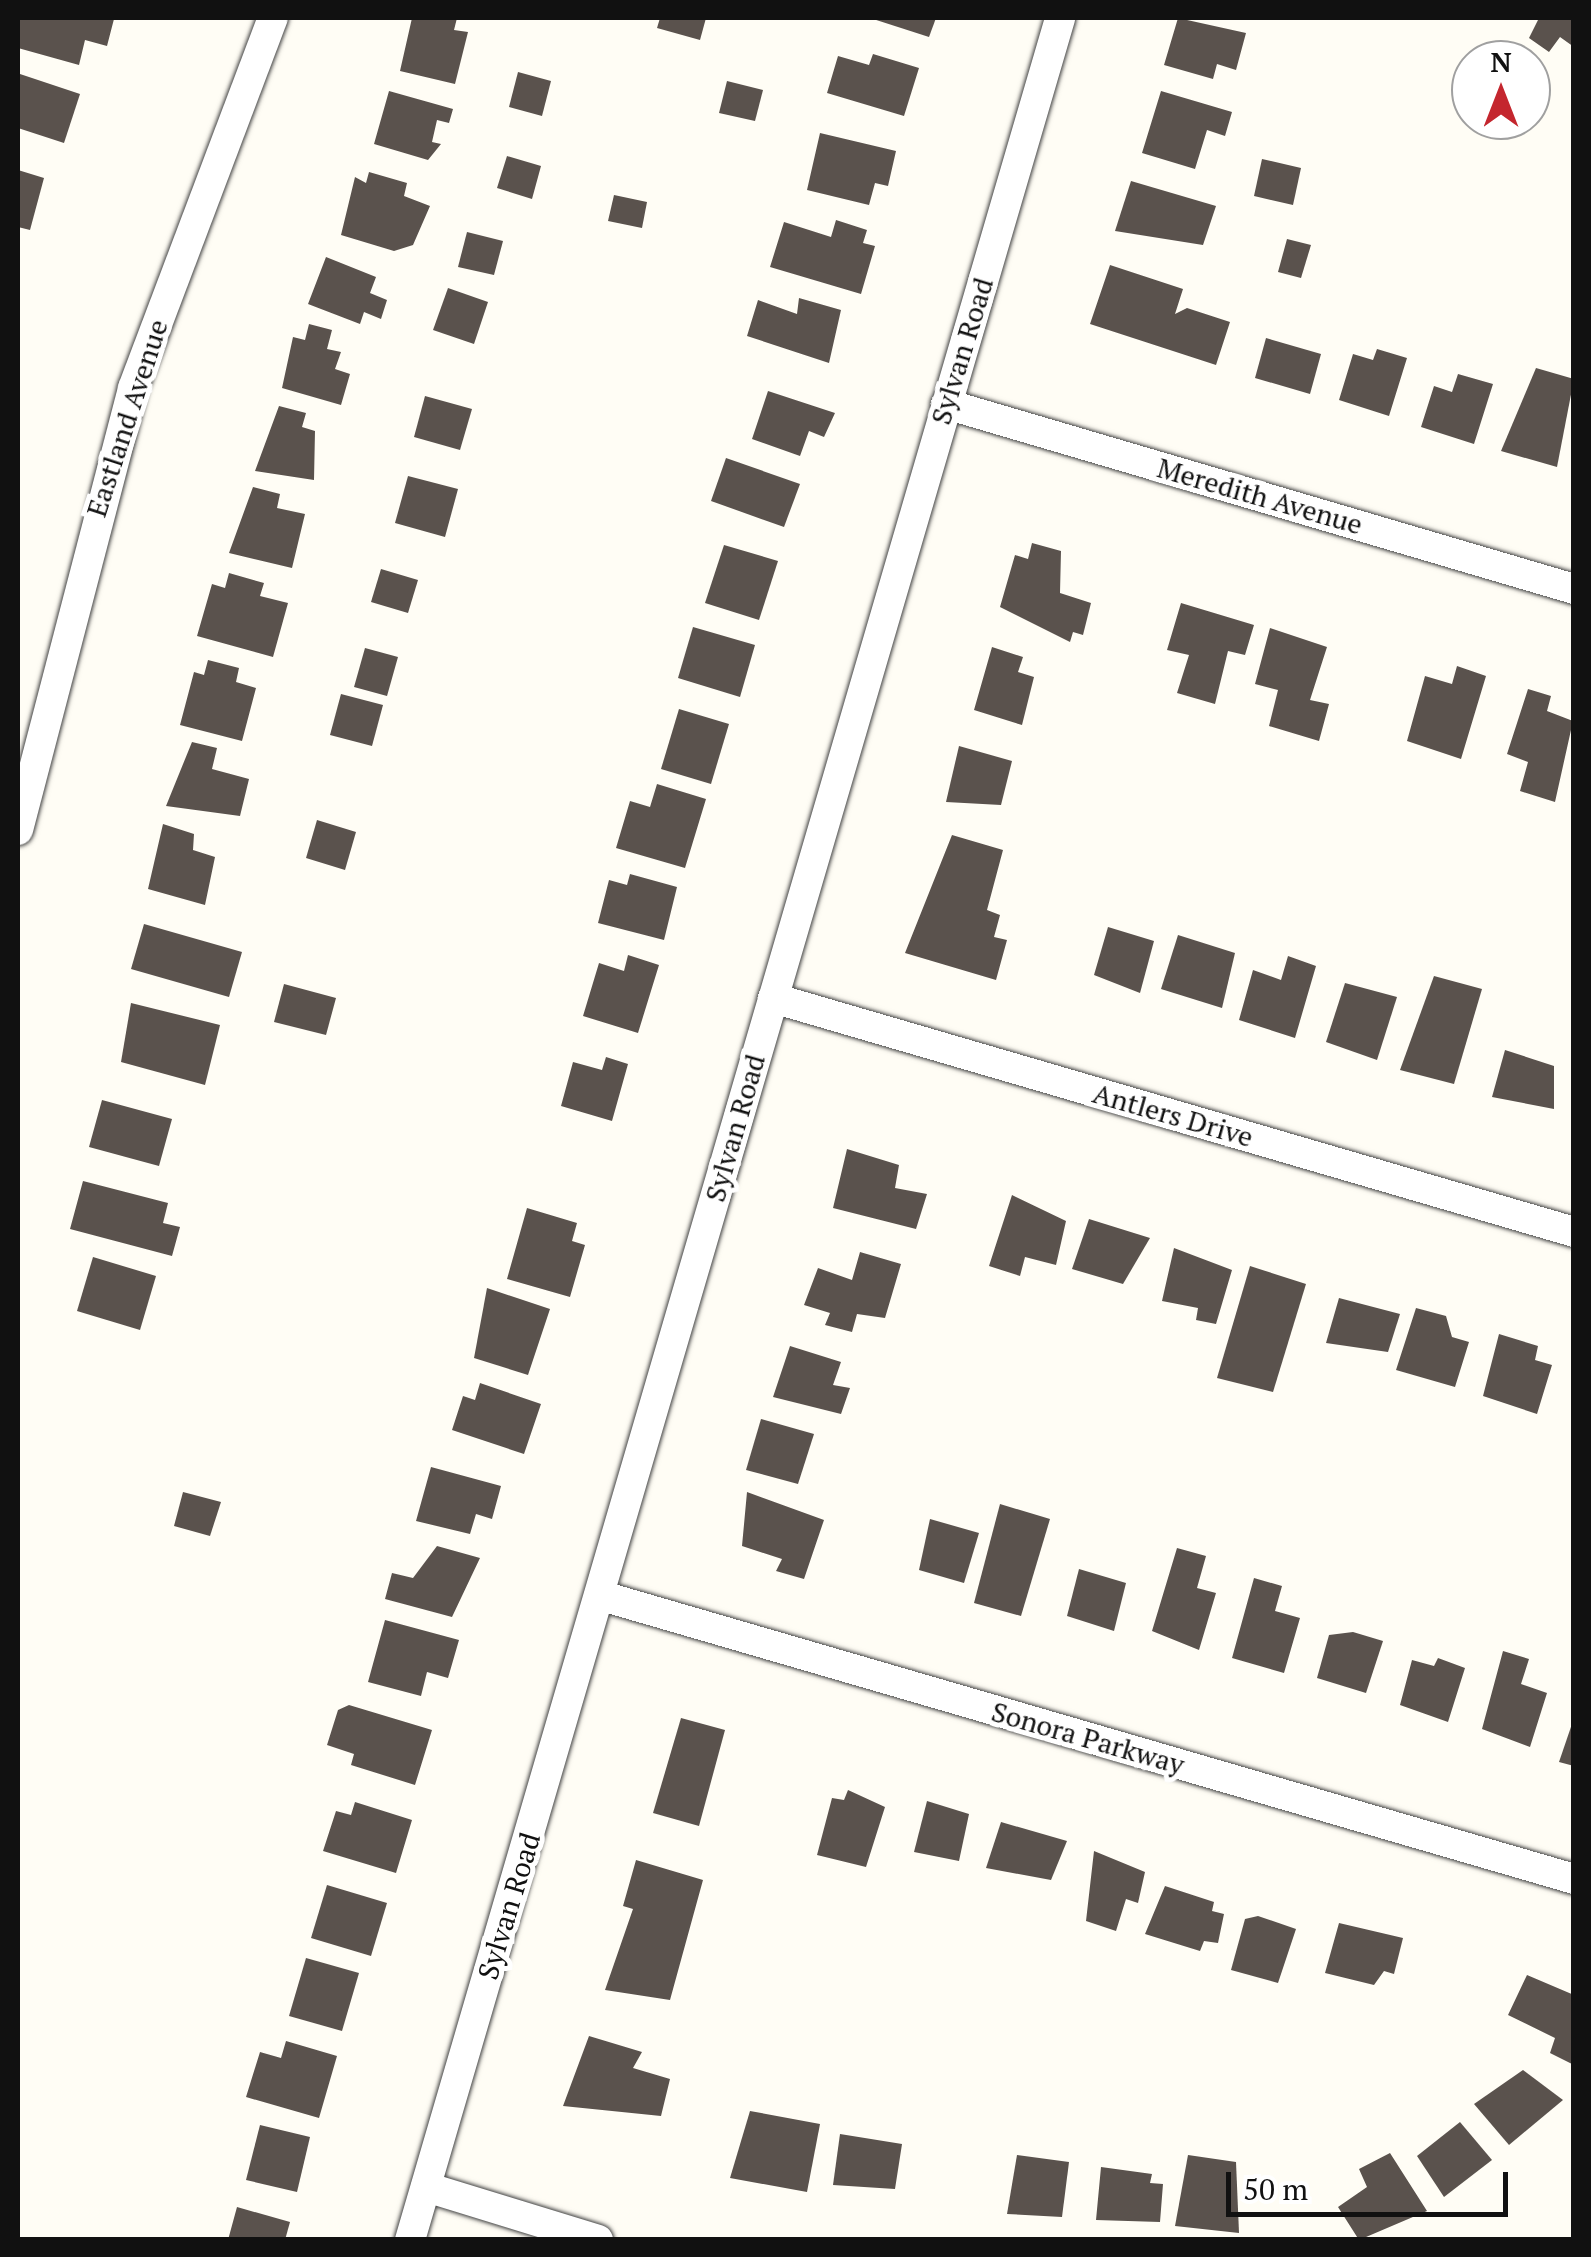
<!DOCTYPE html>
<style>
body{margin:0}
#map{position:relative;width:1591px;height:2257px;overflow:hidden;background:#fffdf5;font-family:"PT Serif",serif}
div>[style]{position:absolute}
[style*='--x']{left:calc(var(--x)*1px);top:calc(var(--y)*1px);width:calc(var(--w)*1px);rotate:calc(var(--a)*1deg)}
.building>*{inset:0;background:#5a524d}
.roads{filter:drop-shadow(0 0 2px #444) drop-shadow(0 0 2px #444)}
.street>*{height:30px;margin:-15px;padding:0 15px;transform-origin:15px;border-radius:15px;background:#fff}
span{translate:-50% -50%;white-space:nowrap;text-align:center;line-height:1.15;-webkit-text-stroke:10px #fff;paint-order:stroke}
.street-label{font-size:28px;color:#111}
.frame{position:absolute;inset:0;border:20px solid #111;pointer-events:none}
.north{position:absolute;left:1451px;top:40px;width:100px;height:100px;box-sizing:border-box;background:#fff;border:2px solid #a0a0a0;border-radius:50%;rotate:0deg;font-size:28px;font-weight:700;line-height:40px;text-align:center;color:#111}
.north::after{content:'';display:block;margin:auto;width:35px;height:45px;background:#c4262e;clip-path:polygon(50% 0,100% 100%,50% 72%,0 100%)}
.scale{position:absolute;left:1226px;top:2172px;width:282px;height:45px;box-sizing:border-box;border:5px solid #111;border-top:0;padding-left:12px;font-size:30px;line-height:35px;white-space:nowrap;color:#111;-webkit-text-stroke:8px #fff;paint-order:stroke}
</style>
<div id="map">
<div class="building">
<div style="clip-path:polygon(18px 18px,107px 18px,114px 19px,107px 46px,85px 40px,79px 65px,18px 48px)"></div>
<div style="clip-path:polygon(412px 18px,457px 18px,454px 30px,468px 32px,455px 84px,400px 71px)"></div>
<div style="clip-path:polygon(660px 18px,706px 18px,700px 40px,657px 28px)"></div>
<div style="clip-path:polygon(870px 18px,936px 18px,929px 37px)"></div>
<div style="clip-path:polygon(1178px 18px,1246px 33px,1236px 70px,1217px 64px,1213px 79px,1164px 65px)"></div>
<div style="clip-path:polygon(1539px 18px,1574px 18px,1574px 47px,1560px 37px,1549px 52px,1529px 38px)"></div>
<div style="clip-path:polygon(873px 54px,919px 68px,904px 116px,827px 93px,838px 56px,869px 65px)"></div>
<div style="clip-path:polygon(518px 72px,551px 81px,542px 116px,509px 107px)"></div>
<div style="clip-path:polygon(20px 74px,80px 94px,64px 143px,18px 128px)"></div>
<div style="clip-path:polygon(727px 81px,763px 90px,755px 121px,719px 113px)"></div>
<div style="clip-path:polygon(389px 91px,453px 109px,449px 123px,437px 120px,432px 142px,441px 144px,428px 160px,374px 144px)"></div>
<div style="clip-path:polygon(1161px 91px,1232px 112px,1225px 136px,1207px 130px,1195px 169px,1142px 153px)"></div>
<div style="clip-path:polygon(820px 133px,896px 151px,888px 186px,875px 183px,869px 205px,807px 190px)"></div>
<div style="clip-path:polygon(507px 156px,541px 166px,532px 199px,497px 188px)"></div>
<div style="clip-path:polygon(1262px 159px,1301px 168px,1293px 205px,1254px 196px)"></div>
<div style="clip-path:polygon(18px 170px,44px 178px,30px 230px,18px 227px)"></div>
<div style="clip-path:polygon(369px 172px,407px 183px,404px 196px,430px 206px,413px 245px,394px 251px,341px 235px,355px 177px,366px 183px)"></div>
<div style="clip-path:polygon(1131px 181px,1216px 206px,1203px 245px,1115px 231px)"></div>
<div style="clip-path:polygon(614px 195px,647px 202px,642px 228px,608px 221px)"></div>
<div style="clip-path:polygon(836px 220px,867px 230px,863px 243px,875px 246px,861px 294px,770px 267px,784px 222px,831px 237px)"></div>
<div style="clip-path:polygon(467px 232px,503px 241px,494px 275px,458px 267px)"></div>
<div style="clip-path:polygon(1287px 239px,1311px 245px,1301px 278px,1278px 272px)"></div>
<div style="clip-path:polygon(326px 257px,376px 277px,370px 293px,387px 300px,381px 319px,364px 312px,360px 324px,308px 304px)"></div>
<div style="clip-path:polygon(1110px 265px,1183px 289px,1175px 314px,1187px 308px,1230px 322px,1216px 365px,1090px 324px)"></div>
<div style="clip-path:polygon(448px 288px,488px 302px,474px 344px,433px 330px)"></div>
<div style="clip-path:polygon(799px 298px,841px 310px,829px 363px,747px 336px,758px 300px,797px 314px)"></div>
<div style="clip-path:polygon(309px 324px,332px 330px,327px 349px,341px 352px,335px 369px,350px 374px,341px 405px,282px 388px,293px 337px,305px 340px)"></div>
<div style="clip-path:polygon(1266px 338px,1321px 354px,1310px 394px,1255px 378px)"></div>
<div style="clip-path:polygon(1377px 349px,1407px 358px,1389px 416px,1339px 400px,1353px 354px,1373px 360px)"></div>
<div style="clip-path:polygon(1536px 368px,1574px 379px,1557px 467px,1501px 451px)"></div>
<div style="clip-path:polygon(1458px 374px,1493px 384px,1474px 444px,1421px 427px,1434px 386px,1452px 392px)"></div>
<div style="clip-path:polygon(768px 391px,835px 413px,824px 437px,809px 431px,800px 456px,752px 439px)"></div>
<div style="clip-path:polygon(425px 396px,472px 409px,460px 450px,414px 437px)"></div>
<div style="clip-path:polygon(279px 406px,306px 413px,302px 427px,315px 431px,314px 480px,255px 471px)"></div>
<div style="clip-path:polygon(726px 458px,800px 484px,784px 527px,711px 501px)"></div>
<div style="clip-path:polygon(408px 476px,458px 489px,445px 537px,395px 523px)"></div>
<div style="clip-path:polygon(253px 487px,280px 494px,277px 508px,305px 514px,292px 568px,229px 553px)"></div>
<div style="clip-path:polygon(1032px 543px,1061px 551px,1060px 593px,1091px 603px,1083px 635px,1073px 632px,1070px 642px,1000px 607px,1015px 555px,1028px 559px)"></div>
<div style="clip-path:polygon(724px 545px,778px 561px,759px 620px,705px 603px)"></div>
<div style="clip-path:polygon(381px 569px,418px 580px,408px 613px,371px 602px)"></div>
<div style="clip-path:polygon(229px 573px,264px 583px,260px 596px,288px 603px,273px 657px,197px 636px,212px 584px,225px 588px)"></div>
<div style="clip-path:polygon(1181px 603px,1254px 625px,1245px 655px,1228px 651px,1215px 704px,1177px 693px,1189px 655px,1167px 650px)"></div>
<div style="clip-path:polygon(693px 627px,755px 645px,740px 697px,678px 678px)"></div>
<div style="clip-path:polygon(1270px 628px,1327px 647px,1310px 700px,1329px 704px,1319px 741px,1269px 726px,1278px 690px,1255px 684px)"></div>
<div style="clip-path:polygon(992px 647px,1023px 657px,1018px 672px,1034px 677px,1022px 725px,974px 710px)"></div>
<div style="clip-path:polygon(365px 648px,398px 657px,387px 696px,354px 687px)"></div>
<div style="clip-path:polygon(208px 660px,239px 668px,236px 682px,256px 688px,242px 741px,180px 725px,194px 672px,204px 675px)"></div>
<div style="clip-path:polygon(1457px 666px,1486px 676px,1461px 759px,1407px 741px,1425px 676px,1452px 684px)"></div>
<div style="clip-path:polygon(1528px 689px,1551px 696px,1547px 711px,1573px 721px,1555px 802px,1520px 791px,1528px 762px,1507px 754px)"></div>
<div style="clip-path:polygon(341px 694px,383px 705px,372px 746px,330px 735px)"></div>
<div style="clip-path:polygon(679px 709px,729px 724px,711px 784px,661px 769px)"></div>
<div style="clip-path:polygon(192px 742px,217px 748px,212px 769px,249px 779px,240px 816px,166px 806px)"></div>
<div style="clip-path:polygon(959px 746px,1012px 761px,1001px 805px,946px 802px)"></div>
<div style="clip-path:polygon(657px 784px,706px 799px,685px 868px,616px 848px,630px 801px,650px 807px)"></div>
<div style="clip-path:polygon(317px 820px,356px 832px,345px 870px,306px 858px)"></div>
<div style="clip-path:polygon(163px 824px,194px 834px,193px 850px,215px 857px,205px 905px,148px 889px)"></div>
<div style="clip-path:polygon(952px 835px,1003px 850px,987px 910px,1000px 915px,994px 937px,1007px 940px,996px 980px,905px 953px)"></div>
<div style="clip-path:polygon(630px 874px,677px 887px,664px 940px,598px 923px,609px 880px,627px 885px)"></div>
<div style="clip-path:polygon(144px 924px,242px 952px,229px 997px,131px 969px)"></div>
<div style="clip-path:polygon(1108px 927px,1154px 941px,1140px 993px,1094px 975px)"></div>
<div style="clip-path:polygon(1178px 935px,1235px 953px,1222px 1008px,1161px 989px)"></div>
<div style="clip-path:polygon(628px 955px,659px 965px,638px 1033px,583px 1016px,599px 963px,624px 971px)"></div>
<div style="clip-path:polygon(1288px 956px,1316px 966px,1295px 1038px,1239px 1020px,1253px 970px,1281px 980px)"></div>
<div style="clip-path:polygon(1434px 976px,1482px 989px,1454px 1084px,1400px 1070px)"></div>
<div style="clip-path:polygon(1345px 983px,1397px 997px,1377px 1060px,1326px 1042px)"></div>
<div style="clip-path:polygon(284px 984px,336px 998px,326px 1035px,274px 1022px)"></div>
<div style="clip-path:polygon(131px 1003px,220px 1025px,205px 1085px,121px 1062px)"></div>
<div style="clip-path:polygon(1505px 1050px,1554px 1066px,1554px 1109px,1492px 1097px)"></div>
<div style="clip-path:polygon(606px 1057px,628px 1064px,612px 1121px,561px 1106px,573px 1062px,602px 1070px)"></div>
<div style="clip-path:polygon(102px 1100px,172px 1119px,159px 1166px,89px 1147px)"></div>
<div style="clip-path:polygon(847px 1149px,899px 1165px,895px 1188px,927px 1194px,916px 1229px,833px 1208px)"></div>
<div style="clip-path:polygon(83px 1181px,168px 1203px,163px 1223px,180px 1227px,172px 1256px,70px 1229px)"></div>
<div style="clip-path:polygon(1012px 1195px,1066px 1221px,1056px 1265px,1025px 1257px,1020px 1276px,989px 1266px)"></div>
<div style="clip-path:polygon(527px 1208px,577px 1223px,572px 1241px,585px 1245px,570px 1297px,507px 1279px)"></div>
<div style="clip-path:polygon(1089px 1219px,1150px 1238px,1123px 1284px,1072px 1269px)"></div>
<div style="clip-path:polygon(1174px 1248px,1232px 1270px,1216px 1324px,1196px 1320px,1198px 1308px,1162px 1301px)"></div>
<div style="clip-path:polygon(860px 1252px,901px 1264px,885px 1318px,857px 1314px,852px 1332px,825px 1325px,830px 1313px,804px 1305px,818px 1268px,852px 1280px)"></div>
<div style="clip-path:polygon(93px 1257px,156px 1276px,140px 1330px,77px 1311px)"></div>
<div style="clip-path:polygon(1250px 1266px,1306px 1284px,1273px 1392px,1217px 1378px)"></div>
<div style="clip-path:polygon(487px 1288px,550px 1309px,528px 1375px,474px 1358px)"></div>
<div style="clip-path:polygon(1339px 1298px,1400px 1314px,1388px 1352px,1326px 1343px)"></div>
<div style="clip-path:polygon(1416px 1308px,1446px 1316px,1452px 1337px,1469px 1342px,1455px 1387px,1396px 1370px)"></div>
<div style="clip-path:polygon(1499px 1334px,1538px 1346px,1535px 1360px,1552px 1365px,1537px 1414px,1483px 1396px)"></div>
<div style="clip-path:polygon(790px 1346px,841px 1362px,833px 1385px,850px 1388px,841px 1414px,773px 1397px)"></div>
<div style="clip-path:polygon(480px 1383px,541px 1404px,524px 1454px,452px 1430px,463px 1396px,475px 1400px)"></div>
<div style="clip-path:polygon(761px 1419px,814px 1434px,798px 1484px,746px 1470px)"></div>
<div style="clip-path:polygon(431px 1467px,501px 1486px,492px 1519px,476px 1514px,470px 1534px,416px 1521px)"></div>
<div style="clip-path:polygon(183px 1492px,221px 1502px,210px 1536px,174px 1526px)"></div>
<div style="clip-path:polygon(747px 1492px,824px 1520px,804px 1579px,776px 1571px,782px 1559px,742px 1546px)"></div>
<div style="clip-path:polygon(1000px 1504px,1050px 1519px,1021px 1616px,974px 1603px)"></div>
<div style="clip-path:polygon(930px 1519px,979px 1533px,964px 1583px,919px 1570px)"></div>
<div style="clip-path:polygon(437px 1546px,480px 1558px,452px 1617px,385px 1599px,392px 1573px,413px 1578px)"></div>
<div style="clip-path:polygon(1177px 1548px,1206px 1556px,1197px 1588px,1216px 1593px,1199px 1650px,1152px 1631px)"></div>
<div style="clip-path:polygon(1079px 1569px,1126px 1583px,1114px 1631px,1067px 1616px)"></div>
<div style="clip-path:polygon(1254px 1578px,1282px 1586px,1275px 1611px,1300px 1618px,1284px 1673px,1232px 1658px)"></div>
<div style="clip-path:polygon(385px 1620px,459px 1640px,448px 1678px,427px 1672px,421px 1696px,368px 1682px)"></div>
<div style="clip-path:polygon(1353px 1632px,1383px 1641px,1366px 1693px,1317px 1678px,1329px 1635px)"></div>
<div style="clip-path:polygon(1503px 1651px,1529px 1659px,1521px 1684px,1547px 1693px,1530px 1747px,1482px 1729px)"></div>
<div style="clip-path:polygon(1438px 1658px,1465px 1668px,1448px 1722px,1400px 1705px,1412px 1660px,1434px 1666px)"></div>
<div style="clip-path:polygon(349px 1705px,432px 1730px,415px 1785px,351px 1765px,354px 1754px,327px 1745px,338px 1710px)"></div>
<div style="clip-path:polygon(681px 1718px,725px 1730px,699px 1826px,653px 1813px)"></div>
<div style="clip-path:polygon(1574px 1718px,1574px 1766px,1559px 1762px)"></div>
<div style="clip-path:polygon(848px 1790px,885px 1807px,866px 1867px,817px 1855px,832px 1798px,844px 1800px)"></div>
<div style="clip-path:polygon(927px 1801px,969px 1814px,959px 1861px,914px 1852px)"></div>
<div style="clip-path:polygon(355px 1802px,412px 1820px,396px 1873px,323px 1851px,336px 1811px,351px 1815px)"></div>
<div style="clip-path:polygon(1001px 1822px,1067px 1841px,1051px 1880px,986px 1868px)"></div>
<div style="clip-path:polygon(1094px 1851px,1145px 1872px,1138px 1903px,1126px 1899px,1116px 1931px,1086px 1921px)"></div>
<div style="clip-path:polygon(636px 1860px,703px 1880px,670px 2000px,605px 1990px,633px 1909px,623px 1906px)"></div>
<div style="clip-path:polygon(327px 1885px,387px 1903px,371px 1956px,311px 1938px)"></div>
<div style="clip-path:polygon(1165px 1886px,1214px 1902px,1212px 1911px,1224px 1914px,1218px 1943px,1204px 1941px,1200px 1951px,1145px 1934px)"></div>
<div style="clip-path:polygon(1258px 1916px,1296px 1929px,1278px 1983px,1231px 1970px,1245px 1919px)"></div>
<div style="clip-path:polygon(1339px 1923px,1403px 1938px,1394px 1974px,1384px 1971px,1374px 1985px,1325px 1973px)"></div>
<div style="clip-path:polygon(306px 1958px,359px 1973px,342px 2031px,289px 2016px)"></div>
<div style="clip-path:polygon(1527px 1975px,1574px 1995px,1574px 2065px,1550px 2053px,1555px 2038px,1508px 2015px)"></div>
<div style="clip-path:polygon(589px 2036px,642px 2052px,633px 2068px,670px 2079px,661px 2116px,563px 2106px)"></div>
<div style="clip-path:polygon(286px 2041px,337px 2056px,319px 2118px,246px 2097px,260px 2052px,281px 2058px)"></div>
<div style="clip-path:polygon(1523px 2070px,1563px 2100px,1509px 2145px,1474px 2104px)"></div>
<div style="clip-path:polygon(750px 2111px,820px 2124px,807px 2192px,730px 2178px)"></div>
<div style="clip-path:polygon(1460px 2122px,1492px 2160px,1444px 2197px,1417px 2156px)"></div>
<div style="clip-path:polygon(260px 2125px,310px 2137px,297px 2192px,246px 2180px)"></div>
<div style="clip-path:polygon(840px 2134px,902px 2144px,895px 2189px,833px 2185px)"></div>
<div style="clip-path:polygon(1390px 2153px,1427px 2211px,1359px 2240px,1338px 2207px,1367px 2187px,1359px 2169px)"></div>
<div style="clip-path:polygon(1017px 2155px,1069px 2162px,1062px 2217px,1007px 2214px)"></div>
<div style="clip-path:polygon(1188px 2155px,1236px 2162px,1239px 2233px,1175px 2226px)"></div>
<div style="clip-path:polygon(1101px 2167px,1152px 2174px,1150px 2183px,1163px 2184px,1160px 2222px,1096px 2220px)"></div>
<div style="clip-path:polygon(237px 2207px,290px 2222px,285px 2240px,228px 2240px)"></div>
</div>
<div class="roads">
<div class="street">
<div style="--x:946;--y:404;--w:655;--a:16.41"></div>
<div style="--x:18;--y:830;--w:457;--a:-75.4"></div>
<div style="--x:133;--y:388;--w:396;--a:-69.3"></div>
<div style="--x:773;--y:998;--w:834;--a:16.28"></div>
<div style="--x:602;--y:1596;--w:1012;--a:16.23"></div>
<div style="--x:426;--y:2187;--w:180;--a:17.1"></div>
<div style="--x:410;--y:2240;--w:2315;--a:-73.69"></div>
</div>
</div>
<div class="street-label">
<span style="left:962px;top:351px;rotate:-73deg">Sylvan Road</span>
<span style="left:127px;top:418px;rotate:-72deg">Eastland Avenue</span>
<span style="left:1260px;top:496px;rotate:16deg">Meredith Avenue</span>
<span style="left:1173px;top:1115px;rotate:16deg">Antlers Drive</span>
<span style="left:735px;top:1128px;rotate:-74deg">Sylvan Road</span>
<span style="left:1088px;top:1738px;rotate:16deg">Sonora Parkway</span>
<span style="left:509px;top:1906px;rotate:-73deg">Sylvan Road</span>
</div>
<div class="frame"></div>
<div class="north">N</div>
<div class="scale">50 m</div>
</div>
